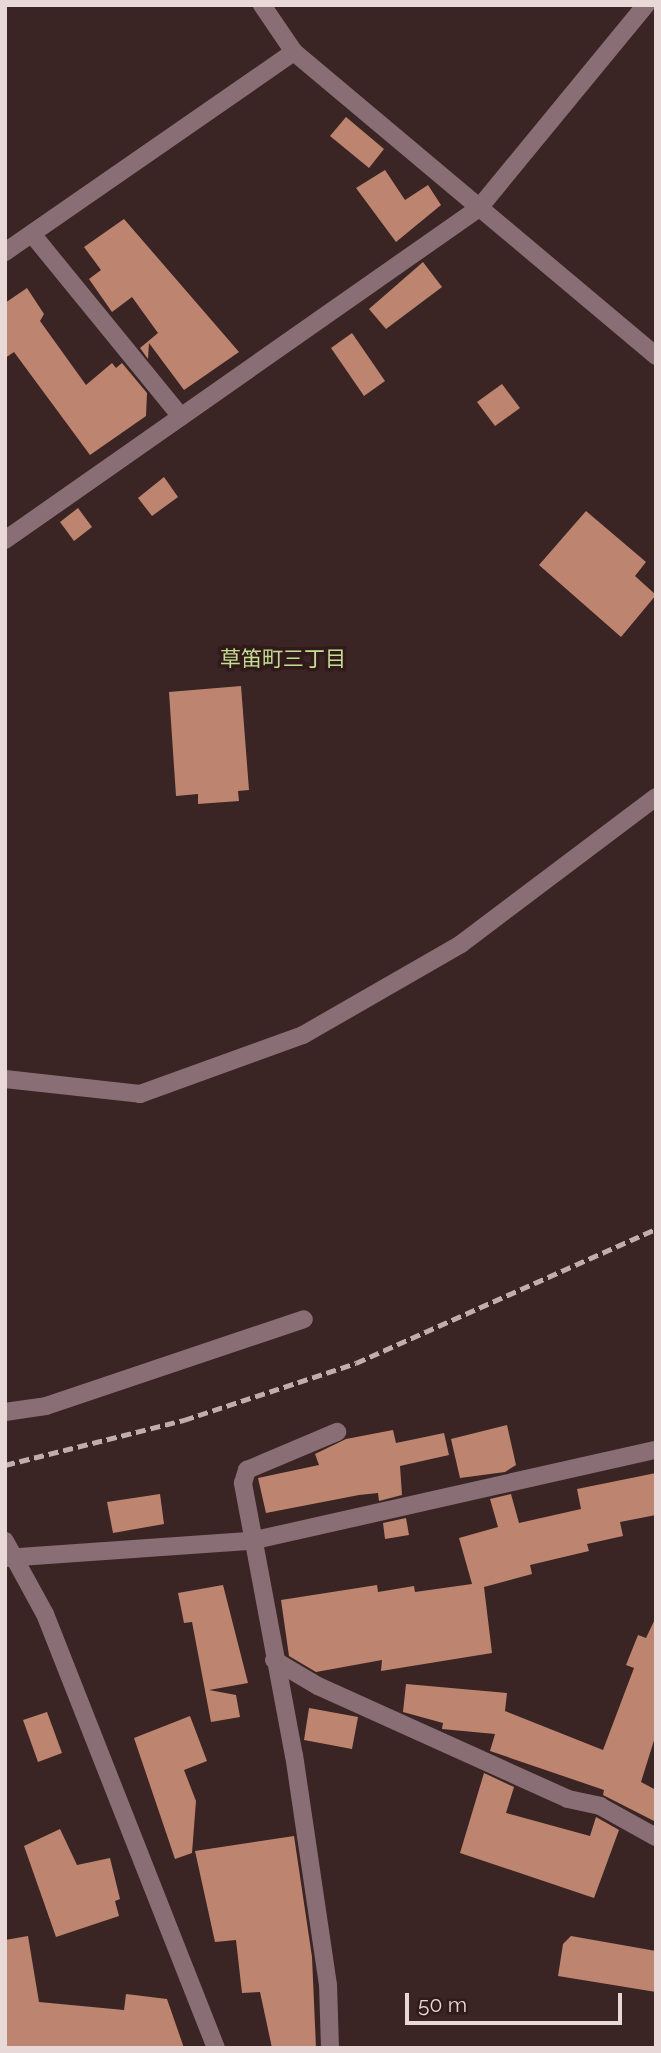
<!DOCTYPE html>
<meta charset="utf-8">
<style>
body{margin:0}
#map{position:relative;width:661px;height:2053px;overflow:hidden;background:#3b2424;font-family:Raleway,"Noto Sans JP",sans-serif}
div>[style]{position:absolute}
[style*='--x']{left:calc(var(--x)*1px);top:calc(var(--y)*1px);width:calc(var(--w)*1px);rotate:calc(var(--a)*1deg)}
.building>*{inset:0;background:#bd856f}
.minor>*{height:18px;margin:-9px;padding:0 9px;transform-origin:9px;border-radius:9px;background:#896f75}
.rail>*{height:5px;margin-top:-2.5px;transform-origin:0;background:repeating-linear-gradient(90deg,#bfaead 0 10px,transparent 0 15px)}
span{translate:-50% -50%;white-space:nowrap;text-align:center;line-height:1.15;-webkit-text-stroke:7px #311b1a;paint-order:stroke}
.neighbourhood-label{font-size:21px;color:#c6de94}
.frame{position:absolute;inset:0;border:7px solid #e8d9d8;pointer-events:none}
.scale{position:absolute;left:405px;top:1993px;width:217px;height:32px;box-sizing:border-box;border:4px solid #e8d9d8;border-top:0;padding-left:9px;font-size:21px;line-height:24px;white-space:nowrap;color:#e8d9d8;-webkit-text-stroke:5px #311b1a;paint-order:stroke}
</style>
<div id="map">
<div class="building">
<div style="clip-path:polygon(346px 117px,384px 149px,369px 168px,330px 136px)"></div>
<div style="clip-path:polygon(385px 170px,405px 200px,428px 185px,441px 205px,396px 242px,356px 188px)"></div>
<div style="clip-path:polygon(124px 219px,239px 352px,184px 390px,149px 343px,148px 359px,140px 348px,158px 333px,132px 297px,112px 312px,89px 279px,101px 270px,84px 247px)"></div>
<div style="clip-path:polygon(423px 262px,442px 287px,386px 329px,369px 309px)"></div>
<div style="clip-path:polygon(27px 288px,44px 314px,40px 321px,86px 385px,112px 363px,116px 368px,122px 363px,147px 393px,146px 416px,90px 455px,14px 352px,5px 358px,5px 303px)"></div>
<div style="clip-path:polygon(352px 333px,385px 381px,364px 396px,331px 348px)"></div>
<div style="clip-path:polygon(502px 384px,520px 408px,495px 426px,477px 402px)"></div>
<div style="clip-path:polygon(164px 477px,178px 497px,152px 516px,138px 498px)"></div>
<div style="clip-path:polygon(78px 508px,92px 527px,74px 541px,60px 522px)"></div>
<div style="clip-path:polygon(586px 511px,646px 562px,635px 576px,656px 595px,621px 637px,539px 565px)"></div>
<div style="clip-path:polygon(241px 686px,249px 790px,238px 791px,239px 801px,198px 804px,198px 794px,176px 796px,169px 692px)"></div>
<div style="clip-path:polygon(507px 1425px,516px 1465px,505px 1472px,460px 1478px,451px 1439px)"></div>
<div style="clip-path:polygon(393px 1430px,396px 1443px,444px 1433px,449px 1455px,400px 1466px,402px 1495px,379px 1501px,378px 1493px,359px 1495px,266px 1513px,258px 1478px,319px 1465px,315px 1454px,346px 1439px)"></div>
<div style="clip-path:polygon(656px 1473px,656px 1515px,620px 1522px,623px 1536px,587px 1544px,589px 1551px,530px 1565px,532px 1574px,484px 1587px,492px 1653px,381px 1671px,382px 1660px,316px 1672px,289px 1656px,281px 1600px,377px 1585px,378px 1592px,414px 1586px,415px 1592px,472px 1584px,459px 1538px,498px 1527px,490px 1499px,511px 1494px,519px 1523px,581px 1509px,577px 1489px)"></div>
<div style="clip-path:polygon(160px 1494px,164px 1524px,113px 1533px,107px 1502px)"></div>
<div style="clip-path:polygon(406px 1518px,409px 1535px,385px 1539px,383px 1523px)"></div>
<div style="clip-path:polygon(223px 1585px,248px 1683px,209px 1690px,236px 1695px,240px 1717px,211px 1722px,192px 1622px,184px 1623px,178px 1593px)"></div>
<div style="clip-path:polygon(656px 1617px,656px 1734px,641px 1782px,656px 1790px,656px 1822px,603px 1795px,604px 1790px,490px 1751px,495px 1734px,442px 1729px,443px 1723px,403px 1712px,406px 1684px,507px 1693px,505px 1711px,603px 1750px,634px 1668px,626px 1665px,638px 1635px,646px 1638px)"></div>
<div style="clip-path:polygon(309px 1708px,358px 1717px,352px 1749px,304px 1740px)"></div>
<div style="clip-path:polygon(47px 1712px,62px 1753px,38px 1762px,23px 1720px)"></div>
<div style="clip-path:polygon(190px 1716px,207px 1761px,184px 1770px,196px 1801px,192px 1853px,175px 1859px,134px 1738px)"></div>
<div style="clip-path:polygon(484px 1773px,514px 1787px,506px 1813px,590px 1836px,596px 1817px,619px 1830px,594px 1898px,460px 1853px)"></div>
<div style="clip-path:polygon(60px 1829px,77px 1865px,110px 1858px,120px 1899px,115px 1901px,119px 1916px,56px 1937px,24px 1846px)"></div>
<div style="clip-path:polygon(294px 1836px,312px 1957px,316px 2048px,272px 2048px,260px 1992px,242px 1993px,236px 1940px,215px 1942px,195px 1851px)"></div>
<div style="clip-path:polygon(28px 1936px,39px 2002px,124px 2010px,126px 1994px,167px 1999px,184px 2048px,5px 2048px,5px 1940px)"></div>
<div style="clip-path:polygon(571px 1936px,656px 1951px,656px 1992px,558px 1976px,563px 1944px)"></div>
</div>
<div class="minor">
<div style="--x:262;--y:5;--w:57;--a:55.8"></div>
<div style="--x:294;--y:52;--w:473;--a:40"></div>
<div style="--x:32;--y:234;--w:236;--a:50.8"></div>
<div style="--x:5;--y:252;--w:351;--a:-34.7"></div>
<div style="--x:5;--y:540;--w:579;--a:-35.01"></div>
<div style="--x:479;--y:208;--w:263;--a:-50.6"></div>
<div style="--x:5;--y:1079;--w:136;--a:6.3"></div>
<div style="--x:140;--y:1094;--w:173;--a:-19.9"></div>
<div style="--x:303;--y:1035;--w:182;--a:-29.9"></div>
<div style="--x:461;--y:944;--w:244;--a:-37"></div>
<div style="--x:5;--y:1412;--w:41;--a:-8.3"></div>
<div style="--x:46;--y:1406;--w:272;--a:-18.6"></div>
<div style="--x:5;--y:1541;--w:83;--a:61.3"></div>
<div style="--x:45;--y:1614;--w:466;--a:68.5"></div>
<div style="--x:5;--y:1558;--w:247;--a:-4"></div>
<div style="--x:251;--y:1541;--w:415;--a:-12.7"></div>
<div style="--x:274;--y:1660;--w:51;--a:30.6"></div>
<div style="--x:318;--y:1686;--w:274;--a:24.3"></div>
<div style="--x:568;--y:1799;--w:33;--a:12"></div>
<div style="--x:600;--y:1806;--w:64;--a:29"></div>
<div style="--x:330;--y:2048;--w:63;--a:-91.8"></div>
<div style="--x:328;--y:1985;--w:232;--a:-98.4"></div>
<div style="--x:294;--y:1756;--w:278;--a:-100.6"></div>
<div style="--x:243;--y:1483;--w:14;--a:-73"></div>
<div style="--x:247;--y:1470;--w:98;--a:-22.9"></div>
</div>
<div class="rail">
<div style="--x:5;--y:1465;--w:185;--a:-14.1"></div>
<div style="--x:184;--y:1420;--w:181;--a:-18.3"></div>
<div style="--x:356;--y:1363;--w:329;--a:-24.1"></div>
</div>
<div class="neighbourhood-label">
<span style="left:283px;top:659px">草笛町三丁目</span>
</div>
<div class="frame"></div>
<div class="scale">50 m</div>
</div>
